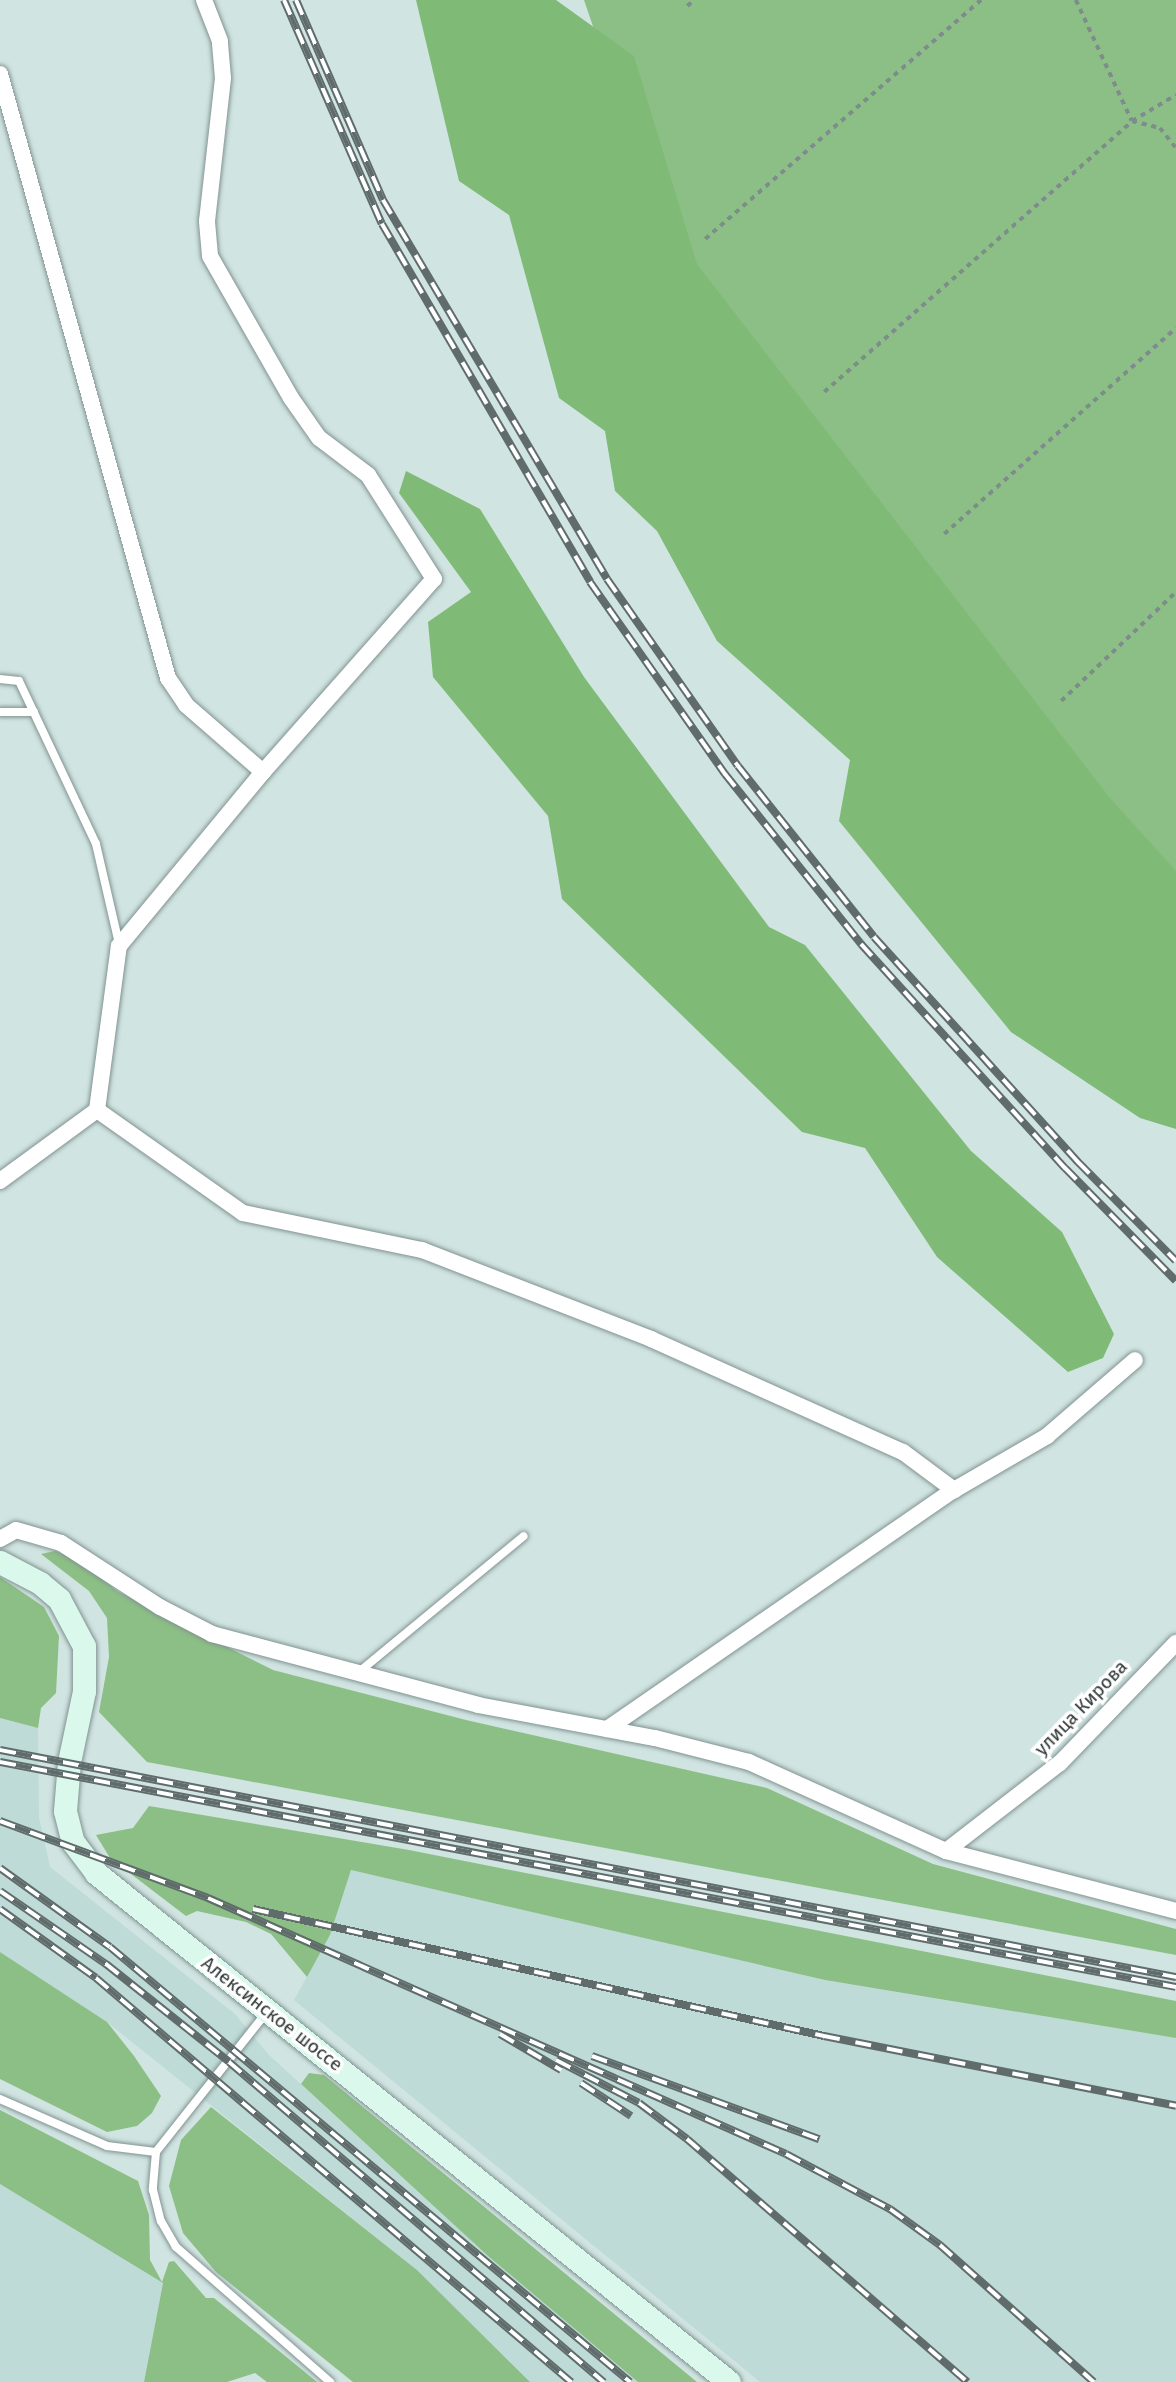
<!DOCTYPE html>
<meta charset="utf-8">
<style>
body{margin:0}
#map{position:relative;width:1176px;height:2382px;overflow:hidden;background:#d0e4e2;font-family:"Fira Sans",sans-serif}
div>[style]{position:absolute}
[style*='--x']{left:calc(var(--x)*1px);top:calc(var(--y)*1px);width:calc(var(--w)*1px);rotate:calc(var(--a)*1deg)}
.built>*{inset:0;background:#bedbd7}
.green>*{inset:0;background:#8cbf85}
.forest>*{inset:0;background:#7fbb77}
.path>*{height:3.5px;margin-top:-1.75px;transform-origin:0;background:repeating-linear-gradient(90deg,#7e8c8b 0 5px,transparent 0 10px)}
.roads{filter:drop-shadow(0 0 2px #819391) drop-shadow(0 0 2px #819391)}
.service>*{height:8px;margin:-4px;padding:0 4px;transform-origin:4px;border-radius:4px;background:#fff}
.minor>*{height:16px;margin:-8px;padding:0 8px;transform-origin:8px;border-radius:8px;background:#fff}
.secondary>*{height:23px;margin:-11.5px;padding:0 11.5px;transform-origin:11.5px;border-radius:11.5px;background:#daf9ec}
.rail>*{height:8px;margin-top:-4px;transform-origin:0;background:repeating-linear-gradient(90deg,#fff 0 16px,#606c6b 0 32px);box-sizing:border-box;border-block:2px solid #606c6b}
span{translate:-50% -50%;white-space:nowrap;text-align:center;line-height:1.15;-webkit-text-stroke:7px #fff;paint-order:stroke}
.street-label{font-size:19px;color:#2f3736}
</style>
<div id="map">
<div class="built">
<div style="clip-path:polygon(0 1718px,38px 1728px,39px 1818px,50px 1867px,235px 2014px,268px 2054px,488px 2256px,638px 2382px,530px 2382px,417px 2270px,107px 2022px,0 1952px)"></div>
<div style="clip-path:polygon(351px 1870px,825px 1980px,1176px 2038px,1176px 2382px,760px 2382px,294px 2000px,330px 1935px)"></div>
<div style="clip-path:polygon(0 2184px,163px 2283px,144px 2382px,0 2382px)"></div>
</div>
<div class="green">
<div style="clip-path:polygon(584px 0,1176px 0,1176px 889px,677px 273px)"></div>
<div style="clip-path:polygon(55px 1551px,80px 1561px,117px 1591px,273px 1670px,466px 1720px,767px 1788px,933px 1864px,1176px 1929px,1176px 1955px,147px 1762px,99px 1712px,109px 1657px,107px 1618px,89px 1591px,41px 1554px)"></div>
<div style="clip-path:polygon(0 1577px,44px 1607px,59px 1636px,56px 1693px,41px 1708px,38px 1728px,0 1718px)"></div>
<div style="clip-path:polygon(149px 1806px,409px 1850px,1176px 2001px,1176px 2038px,825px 1980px,351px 1870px,330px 1935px,307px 1977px,271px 1934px,246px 1922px,197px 1911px,186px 1916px,110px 1858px,96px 1835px,133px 1828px)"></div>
<div style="clip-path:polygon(0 1952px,107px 2022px,134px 2056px,161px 2096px,152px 2113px,137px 2126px,107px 2132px,0 2079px)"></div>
<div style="clip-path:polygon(309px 2073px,324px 2075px,697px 2382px,638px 2382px,488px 2256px,301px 2084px)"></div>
<div style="clip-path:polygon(211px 2107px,417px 2270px,530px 2382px,353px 2382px,216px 2272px,183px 2233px,169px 2186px,181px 2140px)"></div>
<div style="clip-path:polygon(0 2110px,138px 2181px,149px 2215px,150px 2260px,162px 2282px,169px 2262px,174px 2261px,206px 2298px,214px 2298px,317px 2382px,267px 2382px,255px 2373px,227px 2382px,144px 2382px,163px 2283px,0 2184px)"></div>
</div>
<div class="forest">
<div style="clip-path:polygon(416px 0,556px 0,634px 56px,697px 264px,1110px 798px,1176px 871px,1176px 1129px,1140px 1118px,1011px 1032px,839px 821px,850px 760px,717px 641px,657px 531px,615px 491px,605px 431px,559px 398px,509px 215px,459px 181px)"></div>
<div style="clip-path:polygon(406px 471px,480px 509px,584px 677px,769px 927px,805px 945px,971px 1151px,1062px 1232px,1114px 1334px,1103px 1358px,1068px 1372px,937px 1257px,865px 1148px,802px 1132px,562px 899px,548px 816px,433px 677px,428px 622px,471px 592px,399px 493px)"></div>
</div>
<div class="path">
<div style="--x:1076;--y:0;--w:133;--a:65.2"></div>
<div style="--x:1132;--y:121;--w:51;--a:-30.6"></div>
<div style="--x:687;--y:6;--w:10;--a:-37"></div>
<div style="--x:705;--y:239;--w:365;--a:-40.9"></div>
<div style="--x:824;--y:392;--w:410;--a:-41.3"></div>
<div style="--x:1132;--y:121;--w:29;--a:14"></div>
<div style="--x:1160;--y:128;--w:26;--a:51"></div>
<div style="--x:944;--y:534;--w:310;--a:-41.6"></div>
<div style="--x:1061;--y:701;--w:158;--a:-43.5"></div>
</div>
<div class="roads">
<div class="service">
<div style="--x:0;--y:679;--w:19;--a:6"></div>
<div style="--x:19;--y:681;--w:180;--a:64.7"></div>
<div style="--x:96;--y:844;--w:103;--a:77"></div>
<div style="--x:0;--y:712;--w:34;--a:0"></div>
<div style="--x:360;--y:1671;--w:212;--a:-39.5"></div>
<div style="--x:266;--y:2013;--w:177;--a:128.4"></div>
<div style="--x:156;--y:2152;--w:38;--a:95"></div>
<div style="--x:153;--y:2190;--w:32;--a:76"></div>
<div style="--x:161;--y:2221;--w:30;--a:60"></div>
<div style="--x:176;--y:2247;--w:205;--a:41.2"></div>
<div style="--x:0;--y:2099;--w:117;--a:23.7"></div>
<div style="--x:107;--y:2146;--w:49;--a:7"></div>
</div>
<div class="minor">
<div style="--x:0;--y:74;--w:627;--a:74.46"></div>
<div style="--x:168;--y:678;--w:32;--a:56"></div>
<div style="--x:186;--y:705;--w:102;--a:41"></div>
<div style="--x:97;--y:1110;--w:179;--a:35.2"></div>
<div style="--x:243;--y:1213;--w:183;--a:11.7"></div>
<div style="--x:422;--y:1250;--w:246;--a:21.2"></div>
<div style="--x:651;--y:1339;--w:276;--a:24.2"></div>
<div style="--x:903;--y:1452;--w:64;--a:36.7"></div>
<div style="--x:0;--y:1181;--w:120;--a:-36.2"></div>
<div style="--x:97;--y:1110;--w:165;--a:-82.4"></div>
<div style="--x:119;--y:946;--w:226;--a:-50.4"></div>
<div style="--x:263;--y:772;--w:258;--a:-48.5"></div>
<div style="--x:434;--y:579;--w:123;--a:-122.4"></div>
<div style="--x:368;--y:475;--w:61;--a:-142.9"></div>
<div style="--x:319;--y:438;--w:49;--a:-125"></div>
<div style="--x:291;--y:398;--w:163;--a:-119.7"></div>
<div style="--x:210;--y:256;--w:35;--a:-95"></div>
<div style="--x:207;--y:221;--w:144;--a:-83.6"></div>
<div style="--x:223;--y:78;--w:37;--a:-95"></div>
<div style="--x:220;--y:41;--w:44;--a:-111.3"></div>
<div style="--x:0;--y:1539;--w:18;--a:-29"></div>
<div style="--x:16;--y:1530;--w:47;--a:16.1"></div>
<div style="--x:61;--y:1543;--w:118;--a:32.9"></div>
<div style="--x:160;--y:1607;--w:59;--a:27.4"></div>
<div style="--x:212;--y:1634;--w:275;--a:14.9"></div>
<div style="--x:478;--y:1705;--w:180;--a:10.6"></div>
<div style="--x:655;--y:1738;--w:97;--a:14.3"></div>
<div style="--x:749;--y:1762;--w:216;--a:24.3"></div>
<div style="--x:946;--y:1851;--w:238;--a:14.6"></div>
<div style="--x:607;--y:1729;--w:421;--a:-34.6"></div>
<div style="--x:954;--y:1490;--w:108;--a:-30.1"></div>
<div style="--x:1047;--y:1436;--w:116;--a:-40.8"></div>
<div style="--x:946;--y:1851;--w:144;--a:-37.7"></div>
<div style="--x:1060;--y:1763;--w:167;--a:-46"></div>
</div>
<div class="secondary">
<div style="--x:0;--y:1562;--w:45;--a:27.7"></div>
<div style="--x:40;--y:1583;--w:25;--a:40"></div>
<div style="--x:59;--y:1599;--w:53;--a:62"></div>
<div style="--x:84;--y:1646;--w:45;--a:90"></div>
<div style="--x:84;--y:1691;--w:73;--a:101.9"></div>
<div style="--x:69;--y:1762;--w:49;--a:94.7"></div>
<div style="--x:65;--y:1811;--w:32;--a:76"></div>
<div style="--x:73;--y:1842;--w:39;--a:53"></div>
<div style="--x:96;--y:1873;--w:812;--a:38.8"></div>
</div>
</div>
<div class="rail">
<div style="--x:284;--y:0;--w:244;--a:66.4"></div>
<div style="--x:382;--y:224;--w:414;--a:59.8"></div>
<div style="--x:590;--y:582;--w:235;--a:54.9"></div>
<div style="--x:725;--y:774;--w:218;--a:51.3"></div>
<div style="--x:861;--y:944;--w:303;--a:47.7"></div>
<div style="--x:1065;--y:1168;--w:158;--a:45.5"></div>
<div style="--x:296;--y:0;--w:218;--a:66.5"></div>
<div style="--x:383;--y:200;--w:440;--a:59.4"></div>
<div style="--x:607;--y:579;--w:228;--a:55"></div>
<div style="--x:738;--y:766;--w:218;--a:51.5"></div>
<div style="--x:874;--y:937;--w:304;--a:47.8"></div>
<div style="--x:1078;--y:1162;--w:139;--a:45.3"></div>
<div style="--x:0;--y:1750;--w:1198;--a:10.93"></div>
<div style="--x:0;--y:1762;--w:1197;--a:10.83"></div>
<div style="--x:0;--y:1821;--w:222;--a:20.3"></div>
<div style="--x:208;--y:1898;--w:632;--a:23.89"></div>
<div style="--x:786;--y:2154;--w:118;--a:27.9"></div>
<div style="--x:890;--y:2209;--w:62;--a:35.8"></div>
<div style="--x:940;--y:2245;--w:206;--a:41.7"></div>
<div style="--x:0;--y:1868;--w:135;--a:35.7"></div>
<div style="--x:110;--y:1947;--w:678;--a:39.91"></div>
<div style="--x:0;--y:1891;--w:129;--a:34.6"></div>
<div style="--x:106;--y:1964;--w:157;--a:38.5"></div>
<div style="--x:229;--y:2062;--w:493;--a:40.5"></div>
<div style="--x:0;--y:1909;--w:118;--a:35.7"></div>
<div style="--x:96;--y:1978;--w:624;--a:40.38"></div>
<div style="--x:253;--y:1909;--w:585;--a:12.54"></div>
<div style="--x:824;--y:2036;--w:359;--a:11.2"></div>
<div style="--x:500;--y:2034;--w:71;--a:30.5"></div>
<div style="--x:592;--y:2056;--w:242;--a:20.1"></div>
<div style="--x:556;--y:2060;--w:93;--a:27.4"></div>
<div style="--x:639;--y:2103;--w:60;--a:36.9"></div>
<div style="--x:687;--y:2139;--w:371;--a:40.9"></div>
<div style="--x:581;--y:2083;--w:60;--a:33.4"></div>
</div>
<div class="street-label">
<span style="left:1081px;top:1708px;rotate:-46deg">улица Кирова</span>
<span style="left:272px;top:2014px;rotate:38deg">Алексинское шоссе</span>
</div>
</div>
